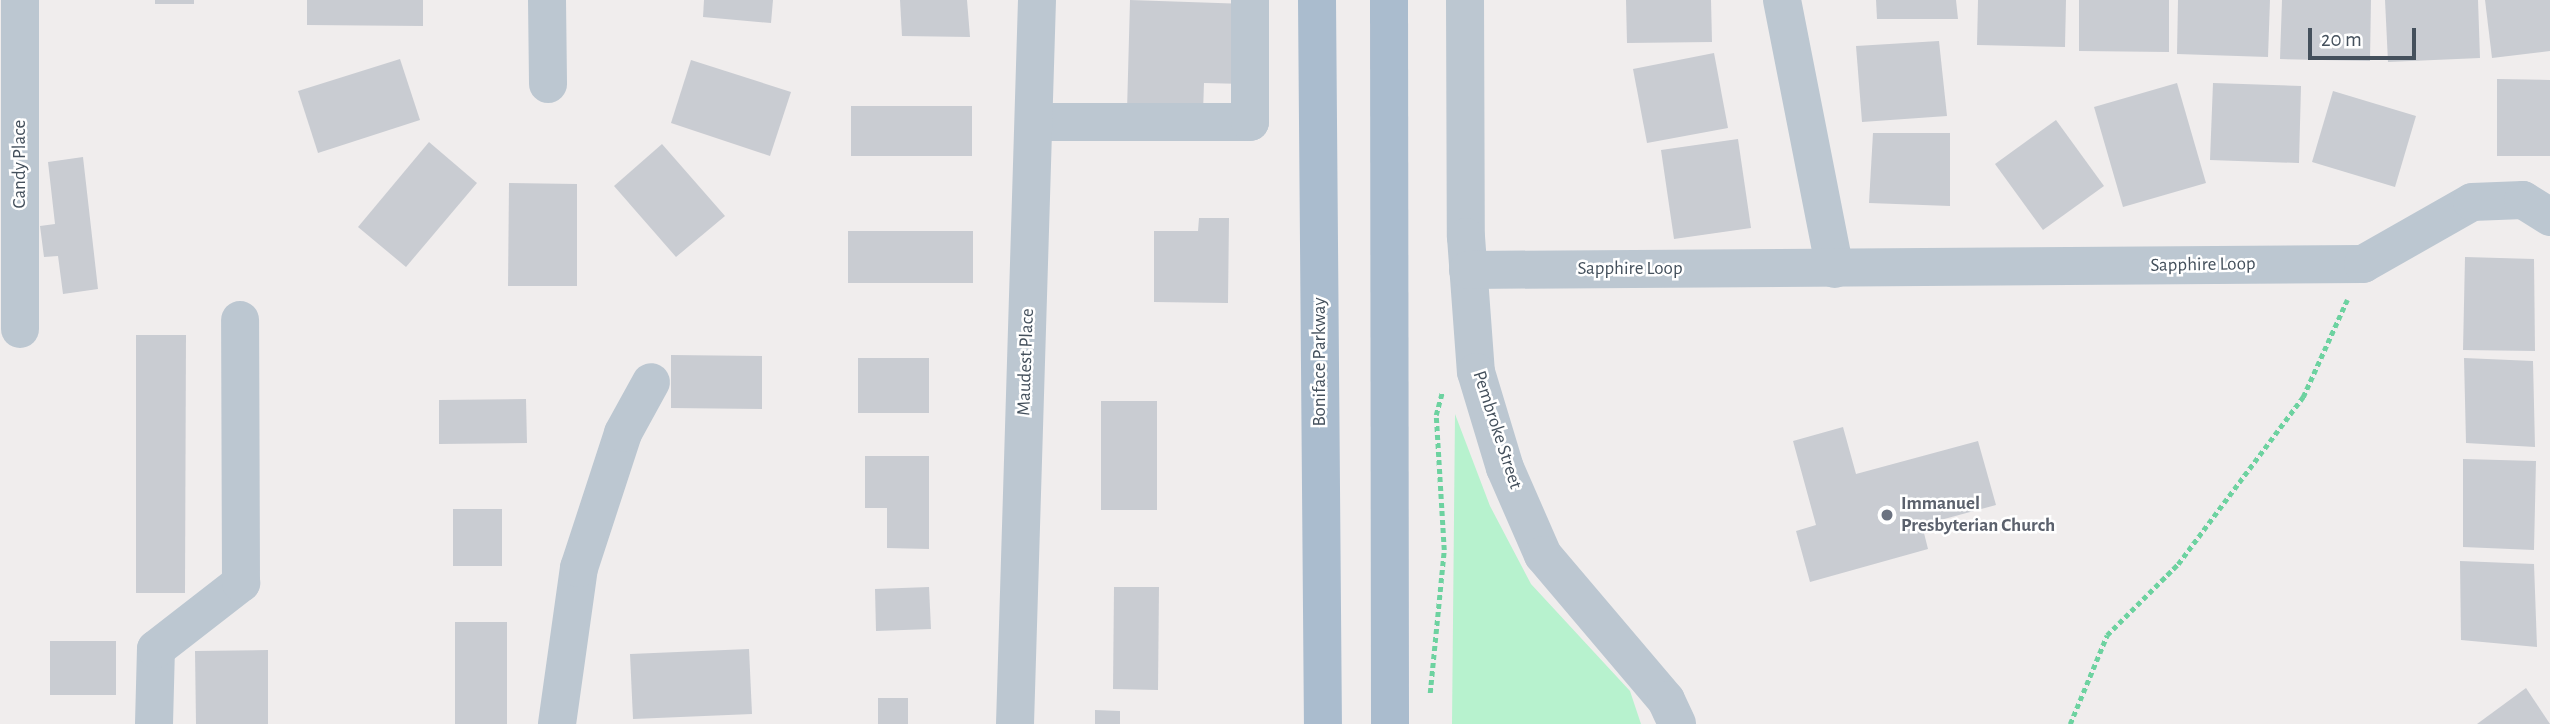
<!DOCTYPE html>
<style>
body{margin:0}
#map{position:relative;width:2550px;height:724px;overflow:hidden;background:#f0eded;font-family:"Alegreya Sans",sans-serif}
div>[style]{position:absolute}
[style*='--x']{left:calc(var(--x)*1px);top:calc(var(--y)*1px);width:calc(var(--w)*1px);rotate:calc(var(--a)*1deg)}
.green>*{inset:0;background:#b7f2ce}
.building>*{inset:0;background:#c9ccd2}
.path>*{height:4.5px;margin-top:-2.25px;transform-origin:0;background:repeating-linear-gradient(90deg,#6dd2a0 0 5px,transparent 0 8.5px)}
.minor>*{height:38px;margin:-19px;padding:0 19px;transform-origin:19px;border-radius:19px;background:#bcc7d1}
.major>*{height:38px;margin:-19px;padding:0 19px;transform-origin:19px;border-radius:19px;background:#aabcce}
.dots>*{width:19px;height:19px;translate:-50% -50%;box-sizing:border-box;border:4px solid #fff;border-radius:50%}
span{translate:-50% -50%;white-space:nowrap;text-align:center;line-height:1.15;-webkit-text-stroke:5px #fff;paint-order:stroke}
.street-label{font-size:19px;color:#44505c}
.worship-label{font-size:19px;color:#5b616d;font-weight:700}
.left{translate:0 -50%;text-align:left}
.scale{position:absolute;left:2308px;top:28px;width:108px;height:32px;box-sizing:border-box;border:4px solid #44505c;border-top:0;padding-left:9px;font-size:21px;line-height:24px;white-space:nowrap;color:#44505c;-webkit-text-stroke:5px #fff;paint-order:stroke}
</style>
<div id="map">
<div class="green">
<div style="clip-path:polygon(1455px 414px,1490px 506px,1531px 584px,1630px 691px,1641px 724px,1452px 724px)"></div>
</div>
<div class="building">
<div style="clip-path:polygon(155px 0,194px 0,194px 4px,155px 4px)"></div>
<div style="clip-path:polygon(307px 0,423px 0,423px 26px,307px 25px)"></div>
<div style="clip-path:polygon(704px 0,773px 0,771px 23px,703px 17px)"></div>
<div style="clip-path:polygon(900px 0,967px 0,970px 37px,902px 36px)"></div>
<div style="clip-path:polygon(1130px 0,1247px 4px,1245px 84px,1204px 83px,1203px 113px,1127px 111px)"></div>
<div style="clip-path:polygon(1626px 0,1711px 0,1712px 42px,1627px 43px)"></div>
<div style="clip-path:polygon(1876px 0,1956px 0,1958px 19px,1877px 19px)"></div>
<div style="clip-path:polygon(1978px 0,2066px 0,2065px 47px,1977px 45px)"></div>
<div style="clip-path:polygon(2079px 0,2169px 0,2169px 52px,2079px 51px)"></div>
<div style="clip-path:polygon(2178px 0,2270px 0,2268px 57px,2177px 54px)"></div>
<div style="clip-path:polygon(2282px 0,2371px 0,2370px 61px,2280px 59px)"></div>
<div style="clip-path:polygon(2385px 0,2478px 0,2480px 58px,2388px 62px)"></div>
<div style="clip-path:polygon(2485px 0,2550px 0,2550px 51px,2492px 58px)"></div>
<div style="clip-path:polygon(1939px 41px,1947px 116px,1862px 122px,1856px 46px)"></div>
<div style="clip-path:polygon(1714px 53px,1728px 128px,1647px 143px,1633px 69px)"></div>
<div style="clip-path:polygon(400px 59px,420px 120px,318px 153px,298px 91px)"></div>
<div style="clip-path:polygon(691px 60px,791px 92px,770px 156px,671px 123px)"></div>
<div style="clip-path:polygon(2497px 79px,2550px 80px,2550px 156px,2497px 156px)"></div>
<div style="clip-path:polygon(2177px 83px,2206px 183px,2123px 207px,2094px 107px)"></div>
<div style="clip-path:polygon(2213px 83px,2301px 86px,2299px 163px,2210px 160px)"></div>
<div style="clip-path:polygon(2333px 91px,2416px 116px,2395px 187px,2312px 162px)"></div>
<div style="clip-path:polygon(851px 106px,972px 106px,972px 156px,851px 156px)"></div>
<div style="clip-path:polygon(2056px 120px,2104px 186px,2043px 230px,1995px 164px)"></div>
<div style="clip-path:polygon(1873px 133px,1950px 133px,1950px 206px,1869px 203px)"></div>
<div style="clip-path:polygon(1738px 139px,1751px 228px,1674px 239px,1661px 150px)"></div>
<div style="clip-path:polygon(429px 142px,477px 183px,406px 267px,358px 227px)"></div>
<div style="clip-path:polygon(662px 144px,725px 216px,676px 257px,614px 186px)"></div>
<div style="clip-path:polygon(83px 157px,98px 289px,63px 294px,58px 256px,44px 257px,40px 226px,55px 224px,48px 162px)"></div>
<div style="clip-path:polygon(509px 183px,577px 184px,577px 286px,508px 286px)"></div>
<div style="clip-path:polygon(1199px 218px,1229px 218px,1228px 303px,1154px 302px,1154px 231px,1198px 231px)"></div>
<div style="clip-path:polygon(848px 231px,973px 231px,973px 283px,848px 283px)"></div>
<div style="clip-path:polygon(2465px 257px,2534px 259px,2535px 351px,2463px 350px)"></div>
<div style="clip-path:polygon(136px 335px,186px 335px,185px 593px,136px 593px)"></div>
<div style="clip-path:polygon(671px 355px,762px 356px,762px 409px,671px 408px)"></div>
<div style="clip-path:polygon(858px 358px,929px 358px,929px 413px,858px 413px)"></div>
<div style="clip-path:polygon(2464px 358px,2533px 361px,2535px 447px,2466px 443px)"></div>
<div style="clip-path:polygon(526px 399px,527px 443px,439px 444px,439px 400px)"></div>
<div style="clip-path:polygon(1101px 401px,1157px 401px,1157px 510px,1101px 510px)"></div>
<div style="clip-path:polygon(1843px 427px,1856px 474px,1978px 441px,1996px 505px,1922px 525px,1928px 549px,1810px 582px,1796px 531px,1816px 525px,1793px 441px)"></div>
<div style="clip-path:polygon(865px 456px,929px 456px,929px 549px,887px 548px,887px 508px,865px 508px)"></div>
<div style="clip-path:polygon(2463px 459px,2536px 461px,2534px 550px,2463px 547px)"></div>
<div style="clip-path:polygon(453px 509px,502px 509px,502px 566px,453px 566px)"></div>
<div style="clip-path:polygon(2460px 561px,2534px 564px,2537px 647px,2461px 640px)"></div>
<div style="clip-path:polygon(929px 587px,931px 629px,876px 631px,875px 589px)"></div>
<div style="clip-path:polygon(1114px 587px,1159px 587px,1158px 690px,1113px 689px)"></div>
<div style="clip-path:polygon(455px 622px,507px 622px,507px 724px,455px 724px)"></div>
<div style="clip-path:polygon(50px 641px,116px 641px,116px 695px,50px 695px)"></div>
<div style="clip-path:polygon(749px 649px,752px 714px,633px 719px,630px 654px)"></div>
<div style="clip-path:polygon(268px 650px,268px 724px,196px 724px,195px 651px)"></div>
<div style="clip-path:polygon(2526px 688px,2550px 724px,2477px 724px)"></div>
<div style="clip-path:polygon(878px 698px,908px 698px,908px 724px,878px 724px)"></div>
<div style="clip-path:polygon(1095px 710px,1120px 711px,1120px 724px,1095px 724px)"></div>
</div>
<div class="path">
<div style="--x:1430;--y:693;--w:144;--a:-84.4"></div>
<div style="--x:1444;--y:550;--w:135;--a:-93.4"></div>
<div style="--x:1436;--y:415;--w:24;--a:-75"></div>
<div style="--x:2070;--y:724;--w:96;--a:-67.4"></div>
<div style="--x:2107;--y:635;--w:100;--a:-45"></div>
<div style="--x:2178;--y:564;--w:209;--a:-53.2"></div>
<div style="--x:2303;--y:397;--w:107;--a:-65.6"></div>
</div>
<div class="minor">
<div style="--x:20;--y:0;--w:329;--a:90"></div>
<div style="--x:547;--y:0;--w:84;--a:89.3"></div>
<div style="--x:1465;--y:0;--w:237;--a:89.8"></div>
<div style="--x:1466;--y:237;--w:135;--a:85.8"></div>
<div style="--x:1476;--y:372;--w:100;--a:73.2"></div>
<div style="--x:1505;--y:468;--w:95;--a:66.4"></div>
<div style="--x:1543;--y:555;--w:190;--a:49.7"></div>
<div style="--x:1666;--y:700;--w:26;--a:65"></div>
<div style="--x:1782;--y:0;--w:274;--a:78.9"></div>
<div style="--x:1034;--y:122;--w:216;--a:0"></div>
<div style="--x:1250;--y:122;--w:122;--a:-90"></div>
<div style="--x:1468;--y:270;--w:895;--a:-0.38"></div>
<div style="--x:2363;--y:264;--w:125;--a:-29.6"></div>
<div style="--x:2472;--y:202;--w:51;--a:-2.2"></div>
<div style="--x:2523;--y:200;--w:32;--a:32"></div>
<div style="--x:154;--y:724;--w:75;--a:-88.5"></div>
<div style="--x:156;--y:649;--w:108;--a:-37.8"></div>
<div style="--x:241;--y:583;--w:263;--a:-90.2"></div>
<div style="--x:557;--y:724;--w:158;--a:-82"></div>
<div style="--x:579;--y:568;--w:142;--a:-71.9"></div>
<div style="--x:623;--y:433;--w:58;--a:-61.2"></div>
<div style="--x:1015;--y:724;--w:724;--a:-88.26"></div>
</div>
<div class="major">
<div style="--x:1317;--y:0;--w:724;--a:89.53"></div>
<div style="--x:1389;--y:0;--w:724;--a:89.92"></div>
</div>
<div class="dots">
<div style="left:1887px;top:515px;background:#6b7280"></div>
</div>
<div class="street-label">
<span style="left:20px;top:164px;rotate:-90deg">Candy Place</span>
<span style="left:2203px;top:265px;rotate:-1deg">Sapphire Loop</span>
<span style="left:1630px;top:269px">Sapphire Loop</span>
<span style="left:1026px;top:362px;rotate:-88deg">Maudest Place</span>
<span style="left:1320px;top:362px;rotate:-90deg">Boniface Parkway</span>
<span style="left:1497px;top:430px;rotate:72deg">Pembroke Street</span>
</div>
<div class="worship-label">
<span class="left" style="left:1901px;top:515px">Immanuel<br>Presbyterian Church</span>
</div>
<div class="scale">20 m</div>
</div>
